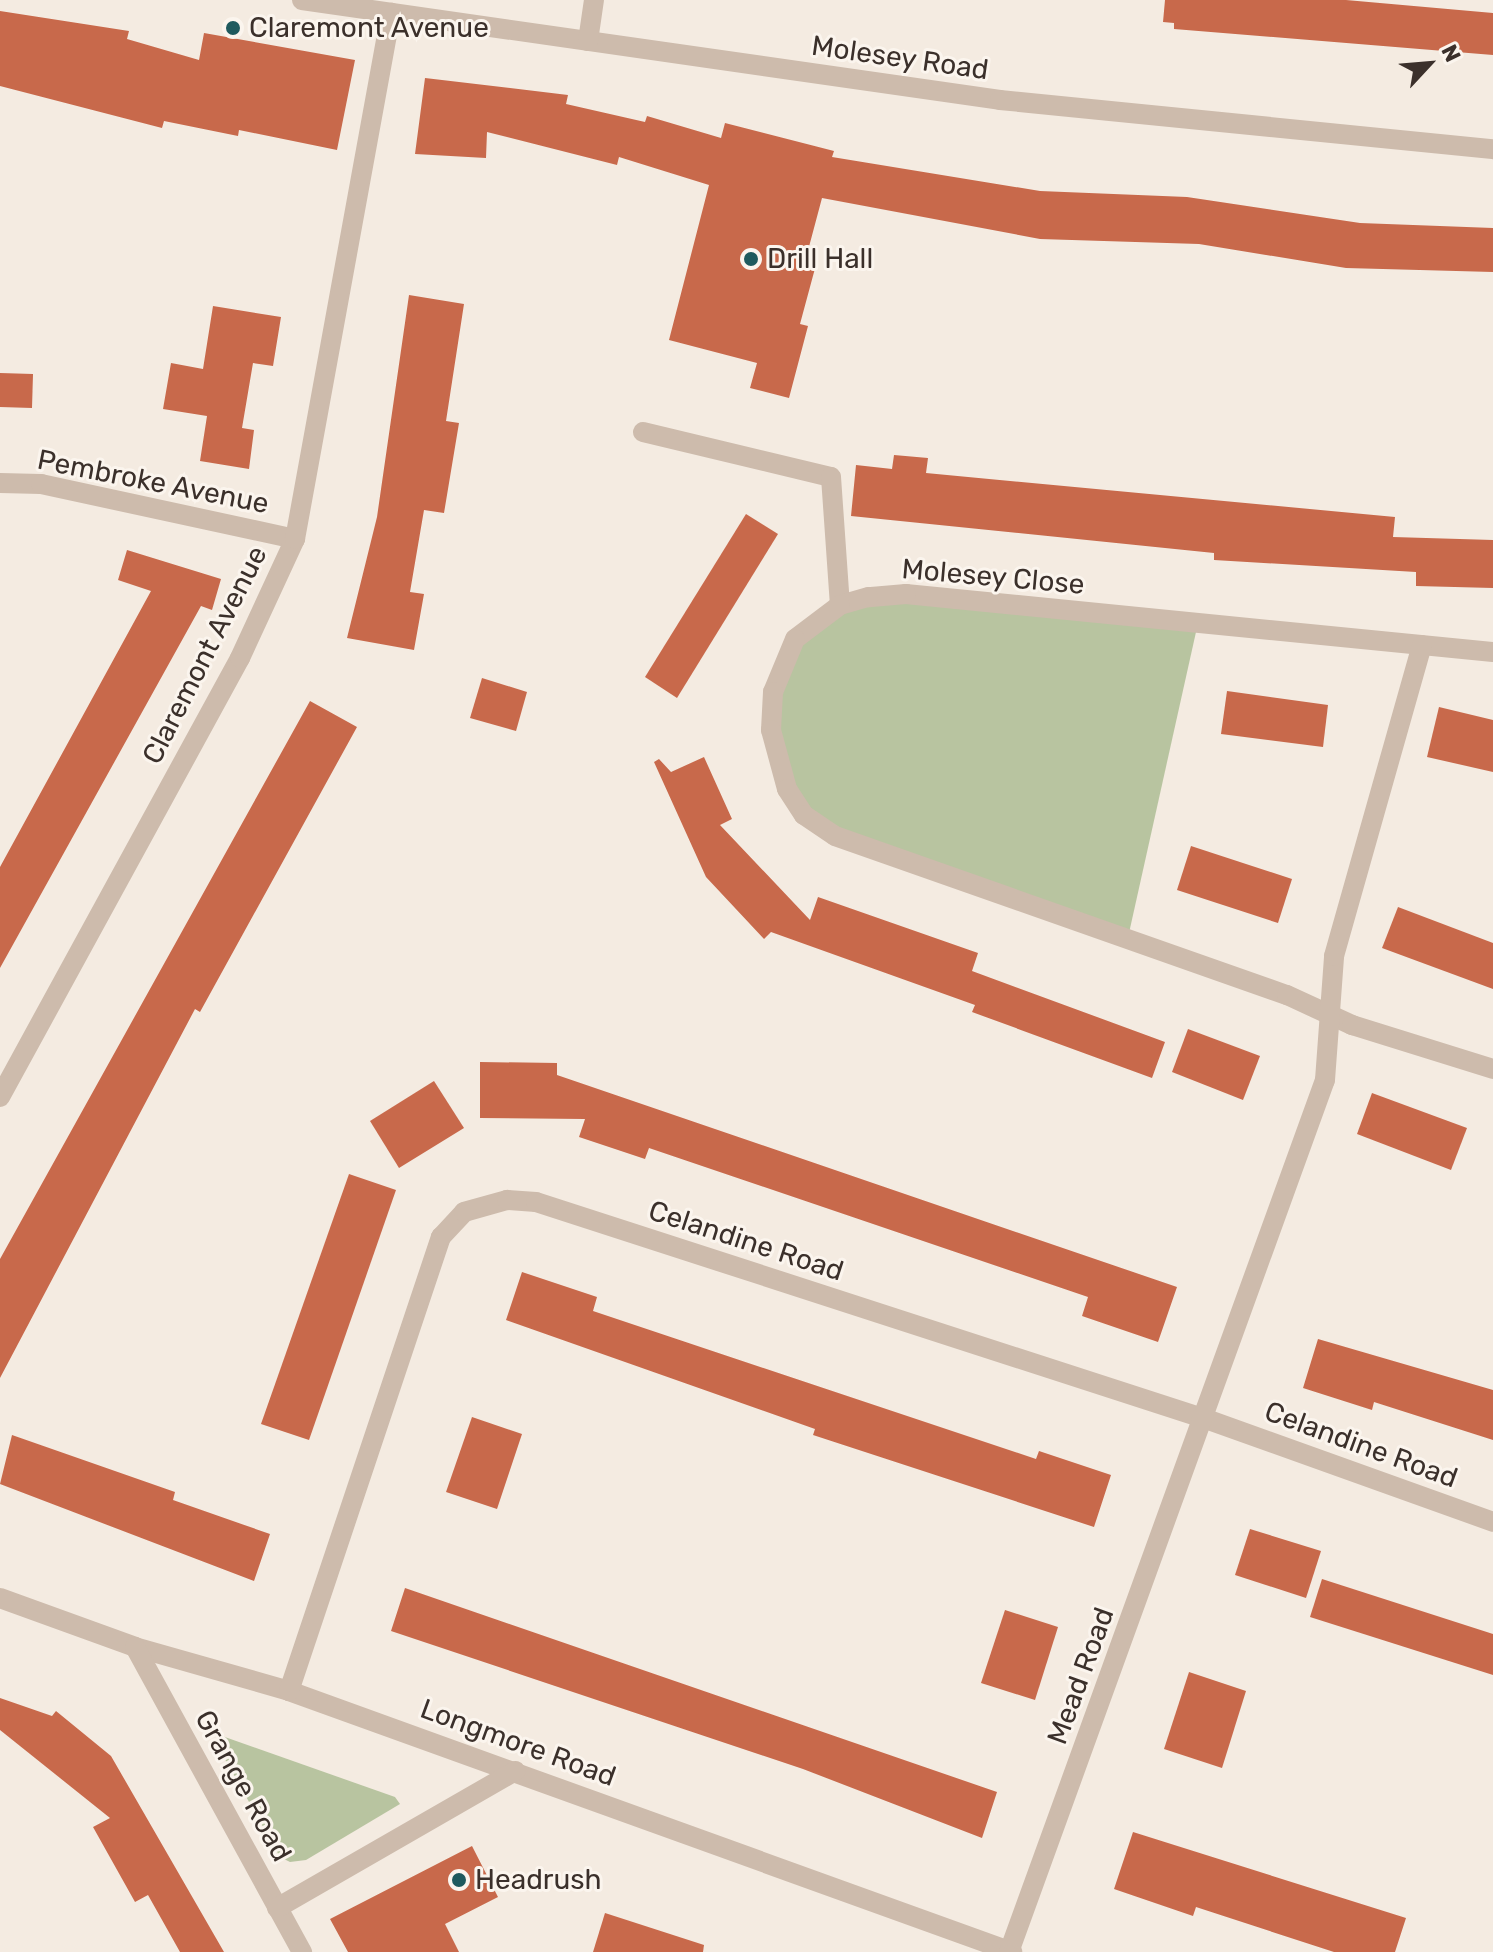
<!DOCTYPE html>
<style>
body{margin:0}
#map{position:relative;width:1493px;height:1952px;overflow:hidden;background:#f4ebe1;font-family:Rubik,sans-serif}
div>[style]{position:absolute}
[style*='--x']{left:calc(var(--x)*1px);top:calc(var(--y)*1px);width:calc(var(--w)*1px);rotate:calc(var(--a)*1deg)}
.green>*{inset:0;background:#b8c4a0}
.building>*{inset:0;background:#c8694b}
.minor>*{height:20px;margin:-10px;padding:0 10px;transform-origin:10px;border-radius:10px;background:#cdbbac}
.dots>*{width:22px;height:22px;translate:-50% -50%;box-sizing:border-box;border:4px solid #fbf5ee;border-radius:50%}
span{translate:-50% -50%;white-space:nowrap;text-align:center;line-height:1.15;-webkit-text-stroke:6px #fbf5ee;paint-order:stroke}
.poi-label{font-size:28px;color:#3b302b}
.left{translate:0 -50%;text-align:left}
.street-label{font-size:28px;color:#3b302b}
.north{position:absolute;left:1389px;top:24px;width:80px;height:80px;-webkit-text-stroke:6px #fbf5ee;paint-order:stroke;rotate:64deg;font-size:22px;font-weight:700;line-height:32px;text-align:center;color:#3b302b}
.north::after{content:'';display:block;margin:auto;width:28px;height:36px;background:#3b302b;clip-path:polygon(50% 0,100% 100%,50% 72%,0 100%)}
</style>
<div id="map">
<div class="green">
<div style="clip-path:polygon(868px 597px,1198px 623px,1127px 942px,804px 815px,771px 730px,795px 639px)"></div>
<div style="clip-path:polygon(222px 1736px,395px 1797px,400px 1804px,306px 1860px,290px 1862px,280px 1857px,217px 1745px)"></div>
</div>
<div class="building">
<div style="clip-path:polygon(1165px 0,1346px 0,1493px 13px,1493px 55px,1174px 29px,1174px 23px,1163px 22px)"></div>
<div style="clip-path:polygon(0 11px,129px 31px,127px 39px,199px 60px,204px 33px,355px 60px,337px 150px,239px 130px,238px 136px,164px 121px,162px 128px,0 86px)"></div>
<div style="clip-path:polygon(425px 78px,568px 95px,566px 104px,645px 122px,647px 116px,721px 138px,725px 123px,834px 151px,832px 157px,1040px 191px,1187px 197px,1360px 223px,1493px 228px,1493px 272px,1346px 268px,1199px 244px,1040px 239px,822px 198px,806px 258px,817px 261px,800px 324px,808px 326px,789px 398px,750px 388px,757px 363px,669px 340px,709px 185px,619px 157px,617px 165px,487px 132px,486px 158px,415px 154px)"></div>
<div style="clip-path:polygon(409px 295px,464px 304px,446px 421px,459px 423px,444px 513px,424px 510px,410px 592px,424px 594px,414px 650px,347px 638px,377px 517px)"></div>
<div style="clip-path:polygon(213px 306px,281px 317px,273px 366px,253px 363px,242px 428px,254px 430px,249px 469px,200px 461px,207px 416px,163px 409px,171px 363px,203px 369px)"></div>
<div style="clip-path:polygon(0 373px,33px 374px,32px 408px,0 407px)"></div>
<div style="clip-path:polygon(894px 455px,928px 458px,926px 473px,1395px 517px,1393px 537px,1493px 540px,1493px 588px,1416px 586px,1416px 572px,1214px 560px,1214px 553px,851px 516px,856px 465px,892px 469px)"></div>
<div style="clip-path:polygon(746px 514px,778px 534px,677px 698px,645px 677px)"></div>
<div style="clip-path:polygon(127px 550px,221px 579px,212px 610px,201px 606px,0 968px,0 867px,151px 591px,118px 580px)"></div>
<div style="clip-path:polygon(482px 678px,527px 692px,516px 731px,470px 718px)"></div>
<div style="clip-path:polygon(1227px 691px,1328px 705px,1323px 747px,1221px 734px)"></div>
<div style="clip-path:polygon(310px 701px,357px 727px,200px 1012px,195px 1009px,0 1378px,0 1259px)"></div>
<div style="clip-path:polygon(1439px 707px,1493px 720px,1493px 772px,1427px 757px)"></div>
<div style="clip-path:polygon(704px 757px,732px 819px,720px 825px,810px 920px,818px 897px,978px 953px,972px 971px,1165px 1042px,1152px 1078px,972px 1012px,975px 1005px,771px 932px,764px 939px,706px 877px,654px 762px,659px 759px,671px 772px)"></div>
<div style="clip-path:polygon(1191px 846px,1292px 879px,1278px 923px,1177px 890px)"></div>
<div style="clip-path:polygon(1398px 907px,1493px 943px,1493px 989px,1382px 948px)"></div>
<div style="clip-path:polygon(1188px 1029px,1260px 1056px,1243px 1100px,1172px 1072px)"></div>
<div style="clip-path:polygon(480px 1062px,557px 1063px,557px 1075px,1177px 1287px,1158px 1342px,1082px 1316px,1088px 1297px,649px 1148px,645px 1159px,579px 1137px,585px 1119px,480px 1118px)"></div>
<div style="clip-path:polygon(434px 1081px,464px 1128px,399px 1168px,370px 1121px)"></div>
<div style="clip-path:polygon(1372px 1093px,1467px 1128px,1451px 1170px,1357px 1134px)"></div>
<div style="clip-path:polygon(349px 1174px,396px 1190px,309px 1440px,261px 1424px)"></div>
<div style="clip-path:polygon(522px 1272px,597px 1297px,593px 1311px,1036px 1459px,1039px 1451px,1111px 1475px,1094px 1527px,813px 1435px,815px 1429px,506px 1320px)"></div>
<div style="clip-path:polygon(1318px 1339px,1493px 1390px,1493px 1440px,1374px 1402px,1372px 1410px,1303px 1388px)"></div>
<div style="clip-path:polygon(472px 1417px,522px 1434px,497px 1509px,446px 1492px)"></div>
<div style="clip-path:polygon(12px 1435px,175px 1492px,173px 1500px,270px 1534px,254px 1581px,0 1484px)"></div>
<div style="clip-path:polygon(1250px 1529px,1321px 1551px,1306px 1598px,1235px 1575px)"></div>
<div style="clip-path:polygon(1322px 1579px,1493px 1634px,1493px 1675px,1310px 1617px)"></div>
<div style="clip-path:polygon(405px 1588px,997px 1792px,982px 1838px,803px 1769px,391px 1631px)"></div>
<div style="clip-path:polygon(1005px 1610px,1058px 1627px,1035px 1700px,981px 1683px)"></div>
<div style="clip-path:polygon(1189px 1672px,1246px 1691px,1222px 1768px,1164px 1749px)"></div>
<div style="clip-path:polygon(0 1698px,52px 1716px,56px 1711px,111px 1756px,224px 1952px,180px 1952px,148px 1895px,135px 1902px,93px 1827px,110px 1818px,0 1730px)"></div>
<div style="clip-path:polygon(1133px 1832px,1406px 1918px,1395px 1952px,1334px 1952px,1196px 1907px,1193px 1916px,1114px 1889px)"></div>
<div style="clip-path:polygon(472px 1846px,498px 1897px,445px 1924px,459px 1952px,348px 1952px,330px 1919px)"></div>
<div style="clip-path:polygon(605px 1913px,704px 1945px,703px 1952px,593px 1952px)"></div>
</div>
<div class="minor">
<div style="--x:302;--y:0;--w:705;--a:8.15"></div>
<div style="--x:1000;--y:100;--w:495;--a:5.7"></div>
<div style="--x:588;--y:41;--w:41;--a:-81.7"></div>
<div style="--x:643;--y:432;--w:193;--a:13.5"></div>
<div style="--x:831;--y:477;--w:128;--a:86"></div>
<div style="--x:0;--y:483;--w:41;--a:1.4"></div>
<div style="--x:41;--y:484;--w:260;--a:12.2"></div>
<div style="--x:1493;--y:652;--w:590;--a:-174.36"></div>
<div style="--x:906;--y:594;--w:38;--a:175"></div>
<div style="--x:868;--y:597;--w:29;--a:164"></div>
<div style="--x:840;--y:605;--w:56;--a:142.9"></div>
<div style="--x:795;--y:639;--w:57;--a:112.5"></div>
<div style="--x:773;--y:692;--w:38;--a:93"></div>
<div style="--x:771;--y:730;--w:61;--a:74.8"></div>
<div style="--x:787;--y:789;--w:31;--a:57"></div>
<div style="--x:804;--y:815;--w:37;--a:34"></div>
<div style="--x:835;--y:836;--w:479;--a:19.4"></div>
<div style="--x:1287;--y:995;--w:72;--a:24.8"></div>
<div style="--x:1352;--y:1025;--w:148;--a:17.3"></div>
<div style="--x:0;--y:1097;--w:500;--a:-61.33"></div>
<div style="--x:240;--y:658;--w:131;--a:-65.2"></div>
<div style="--x:295;--y:539;--w:535;--a:-79.66"></div>
<div style="--x:0;--y:1598;--w:144;--a:19.9"></div>
<div style="--x:135;--y:1647;--w:160;--a:15.9"></div>
<div style="--x:289;--y:1691;--w:769;--a:19.85"></div>
<div style="--x:135;--y:1647;--w:348;--a:61.3"></div>
<div style="--x:289;--y:1691;--w:479;--a:-71.5"></div>
<div style="--x:441;--y:1237;--w:34;--a:-47"></div>
<div style="--x:464;--y:1212;--w:45;--a:-15.6"></div>
<div style="--x:507;--y:1200;--w:29;--a:4"></div>
<div style="--x:536;--y:1202;--w:704;--a:17.95"></div>
<div style="--x:1206;--y:1419;--w:305;--a:19.7"></div>
<div style="--x:277;--y:1908;--w:275;--a:-29.9"></div>
<div style="--x:1009;--y:1952;--w:927;--a:-70.08"></div>
<div style="--x:1325;--y:1080;--w:124;--a:-85.8"></div>
<div style="--x:1334;--y:956;--w:323;--a:-74.2"></div>
</div>
<div class="dots">
<div style="left:233px;top:28px;background:#1f5a5e"></div>
<div style="left:751px;top:259px;background:#1f5a5e"></div>
<div style="left:459px;top:1880px;background:#1f5a5e"></div>
</div>
<div class="poi-label">
<span class="left" style="left:249px;top:28px">Claremont Avenue</span>
<span class="left" style="left:767px;top:259px">Drill Hall</span>
<span class="left" style="left:475px;top:1880px">Headrush</span>
</div>
<div class="street-label">
<span style="left:900px;top:58px;rotate:8deg">Molesey Road</span>
<span style="left:153px;top:482px;rotate:11deg">Pembroke Avenue</span>
<span style="left:993px;top:577px;rotate:5deg">Molesey Close</span>
<span style="left:205px;top:655px;rotate:-63deg">Claremont Avenue</span>
<span style="left:746px;top:1241px;rotate:18deg">Celandine Road</span>
<span style="left:1361px;top:1445px;rotate:20deg">Celandine Road</span>
<span style="left:1081px;top:1676px;rotate:-70deg">Mead Road</span>
<span style="left:518px;top:1743px;rotate:20deg">Longmore Road</span>
<span style="left:243px;top:1786px;rotate:61deg">Grange Road</span>
</div>
<div class="north">N</div>
</div>
